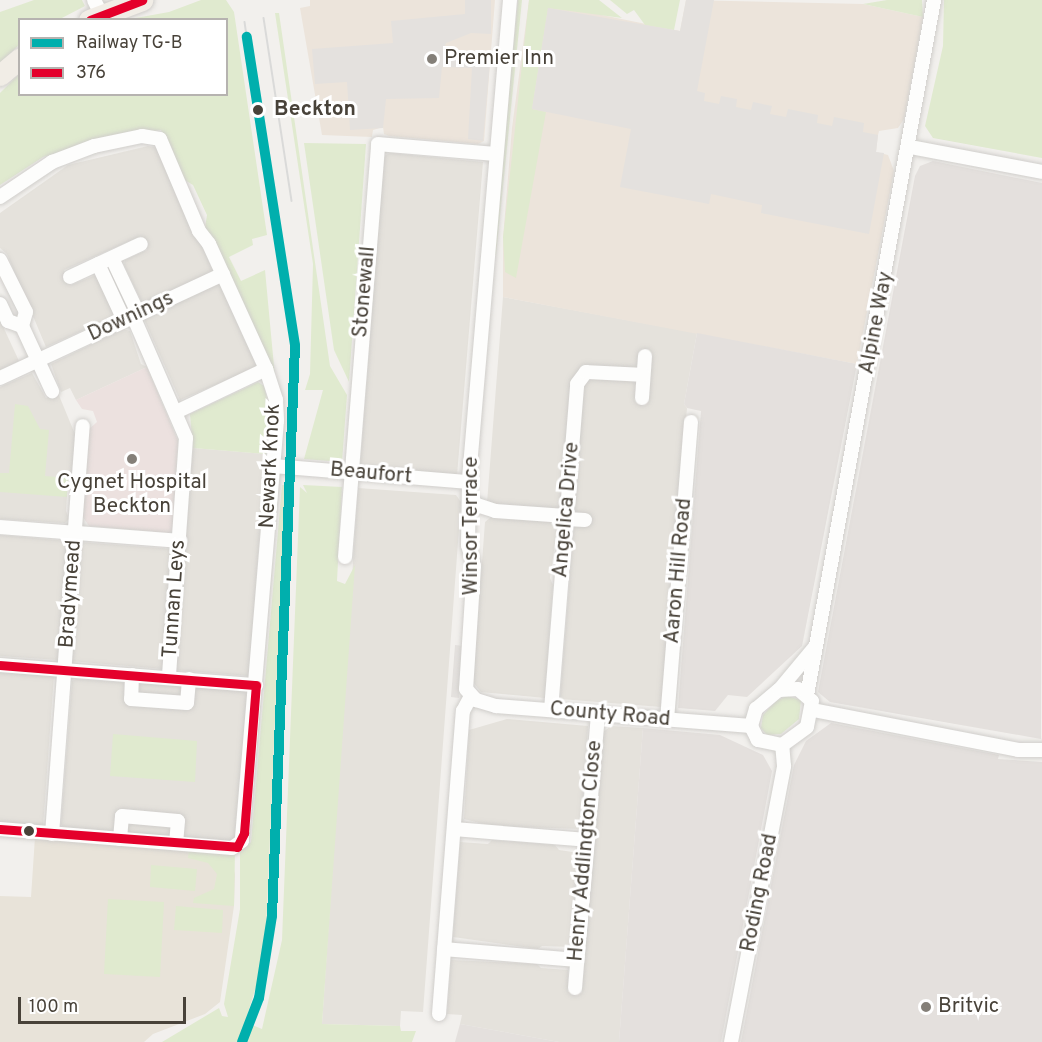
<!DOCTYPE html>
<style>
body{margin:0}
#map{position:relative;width:1042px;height:1042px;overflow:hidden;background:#f2f0ed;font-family:Overpass,sans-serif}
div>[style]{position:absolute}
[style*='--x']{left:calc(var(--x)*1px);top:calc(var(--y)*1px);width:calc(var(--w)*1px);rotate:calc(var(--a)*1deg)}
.residential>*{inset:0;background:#e5e2dc}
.commercial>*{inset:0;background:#ece4db}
.industrial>*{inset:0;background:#e4e0dd}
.education>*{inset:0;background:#e8e3d9}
.medical>*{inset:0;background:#ece1df}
.green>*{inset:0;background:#e0eacf}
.parking>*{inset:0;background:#e4e1de}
.roads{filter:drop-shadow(0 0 2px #d0cecb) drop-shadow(0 0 2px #d0cecb)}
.street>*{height:14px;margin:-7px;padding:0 7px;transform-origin:7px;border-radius:7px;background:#fdfdfc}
.primary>*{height:21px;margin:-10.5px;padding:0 10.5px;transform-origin:10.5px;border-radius:10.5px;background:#f1ede6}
.tram>*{height:1.5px;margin:-0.75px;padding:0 0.75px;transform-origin:0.75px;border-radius:0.75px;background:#dadad9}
.bus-1>*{height:9px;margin:-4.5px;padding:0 4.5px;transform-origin:4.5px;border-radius:4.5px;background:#e4002b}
.rail-1>*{height:10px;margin:-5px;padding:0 5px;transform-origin:5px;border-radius:5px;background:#00afad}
.dots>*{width:16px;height:16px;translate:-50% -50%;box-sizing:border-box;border:3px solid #fff;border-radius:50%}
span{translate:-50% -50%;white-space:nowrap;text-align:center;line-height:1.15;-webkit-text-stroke:6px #fff;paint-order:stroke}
.poi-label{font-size:21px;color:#484239}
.left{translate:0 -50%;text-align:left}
.stop-label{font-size:21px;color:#484239;font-weight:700}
.street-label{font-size:21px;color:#484239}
.legend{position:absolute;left:18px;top:18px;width:210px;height:78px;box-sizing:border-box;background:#fff;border:2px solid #b6b3b0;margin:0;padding:8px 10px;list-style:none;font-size:18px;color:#484239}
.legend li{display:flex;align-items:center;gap:12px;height:30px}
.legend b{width:30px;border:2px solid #b6b3b0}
.scale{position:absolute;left:18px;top:997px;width:168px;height:27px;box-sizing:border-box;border:3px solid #484239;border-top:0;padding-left:8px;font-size:18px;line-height:21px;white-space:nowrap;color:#484239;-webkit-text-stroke:4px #fff;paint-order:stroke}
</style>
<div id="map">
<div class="residential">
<div style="clip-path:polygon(148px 146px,158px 148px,214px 273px,142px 303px,124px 265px,125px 260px,147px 250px,141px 236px,64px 270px,71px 285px,96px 275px,115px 316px,46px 347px,7px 254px,0 248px,0 213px,68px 165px)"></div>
<div style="clip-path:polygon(390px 153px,483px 162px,457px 476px,360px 468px,384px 156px)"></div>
<div style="clip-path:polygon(219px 283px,257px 367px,180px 400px,144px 319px)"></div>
<div style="clip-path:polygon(503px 297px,697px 333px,684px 404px,687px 408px,661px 707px,560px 699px,575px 511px,487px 503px)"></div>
<div style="clip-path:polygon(0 320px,19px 361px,0 370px)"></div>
<div style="clip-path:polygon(123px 329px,130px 331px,141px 364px,147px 367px,76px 400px,70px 388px,61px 392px,51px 364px)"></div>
<div style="clip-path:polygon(32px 373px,46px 398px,58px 393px,77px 439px,72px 474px,68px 479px,66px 511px,69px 519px,65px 523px,0 519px,0 387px)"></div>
<div style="clip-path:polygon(193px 448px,266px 454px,249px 676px,176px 670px)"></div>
<div style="clip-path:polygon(358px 488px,456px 495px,461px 502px,423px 1012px,401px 1011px,400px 1026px,322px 1024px)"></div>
<div style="clip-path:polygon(491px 517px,550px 522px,557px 530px,550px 578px,553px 585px,545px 698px,481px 692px,473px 682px,485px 522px)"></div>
<div style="clip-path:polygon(0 535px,68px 541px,59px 660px,0 656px)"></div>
<div style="clip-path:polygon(80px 542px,173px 549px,164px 669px,70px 661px)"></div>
<div style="clip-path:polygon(0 671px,54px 675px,43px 827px,0 824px)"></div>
<div style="clip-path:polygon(76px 679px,245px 691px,248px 698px,235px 840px,231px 843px,65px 830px,61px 824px,72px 681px)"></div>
<div style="clip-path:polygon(507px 719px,588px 726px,581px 829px,492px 826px,464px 819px,469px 730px)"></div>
<div style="clip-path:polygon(611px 726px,643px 728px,619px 1042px,559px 1042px,460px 1024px,462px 1015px,447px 1014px,451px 960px,537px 964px,541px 968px,568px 970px,568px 992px,582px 993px,603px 732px)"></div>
<div style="clip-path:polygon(492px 840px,555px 845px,559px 850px,579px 853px,570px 947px,542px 946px,538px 949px,453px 937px,460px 842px,488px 844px)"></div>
</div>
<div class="commercial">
<div style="clip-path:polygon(310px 0,495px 0,484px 141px,478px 144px,389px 136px,384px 134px,383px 127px,373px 130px,372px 137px,322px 135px,300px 8px,310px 6px)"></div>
<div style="clip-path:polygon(529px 0,680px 31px,686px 0,863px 4px,923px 17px,904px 119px,898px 128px,879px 131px,878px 135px,876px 152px,888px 155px,894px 171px,857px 364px,503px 297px,503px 238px,512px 128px)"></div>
</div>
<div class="industrial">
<div style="clip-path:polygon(933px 161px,1042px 183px,1041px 739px,830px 702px,818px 692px,915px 176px,920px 166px)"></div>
<div style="clip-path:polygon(697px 333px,857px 364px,802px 646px,747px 697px,728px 695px,715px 711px,678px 708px,701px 411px,687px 408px,684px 404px)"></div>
<div style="clip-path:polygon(831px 723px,999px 755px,998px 759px,1042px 762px,1042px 1042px,741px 1042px,794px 765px,806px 741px)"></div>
<div style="clip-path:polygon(643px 728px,720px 735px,763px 755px,772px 771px,721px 1042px,619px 1042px)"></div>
<div style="clip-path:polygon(460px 1024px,559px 1042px,455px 1042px)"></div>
</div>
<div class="education">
<div style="clip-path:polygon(35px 837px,229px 852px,235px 874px,234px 906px,220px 1002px,205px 1014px,153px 1034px,144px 1042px,0 1042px,0 896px,31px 897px)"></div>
</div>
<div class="medical">
<div style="clip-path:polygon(147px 367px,178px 441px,173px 529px,169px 533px,89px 526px,83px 517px,89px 429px,97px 422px,93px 411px,82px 409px,76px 400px)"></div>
</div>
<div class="green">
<div style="clip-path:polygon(34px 0,82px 0,85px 6px,60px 19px,20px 20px,19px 45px,0 63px,0 12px)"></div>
<div style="clip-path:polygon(201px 0,226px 0,234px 12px,267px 235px,252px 239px,253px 245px,229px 257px,241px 281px,265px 270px,275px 377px,205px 228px,207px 215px,193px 185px,183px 179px,161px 130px,118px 135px,43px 157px,0 185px,0 93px,19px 74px,20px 94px,226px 94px,226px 20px,130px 19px,169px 12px)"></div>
<div style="clip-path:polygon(518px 0,522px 0,496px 255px,493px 255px)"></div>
<div style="clip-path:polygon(529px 0,599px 0,622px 18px,548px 8px,532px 109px,546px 112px,516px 278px,505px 272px,503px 238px)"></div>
<div style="clip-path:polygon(610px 0,680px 0,674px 30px,645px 25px,634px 10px,627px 14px)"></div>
<div style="clip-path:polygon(887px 0,922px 0,923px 17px,863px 4px)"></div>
<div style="clip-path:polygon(944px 0,1042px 0,1042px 158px,933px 138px,925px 126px,943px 46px)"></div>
<div style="clip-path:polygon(275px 13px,279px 13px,330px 366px,347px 395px,342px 462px,304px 459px,323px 390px,305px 390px,310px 374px,313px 264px)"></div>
<div style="clip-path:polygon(304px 143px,366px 144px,349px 382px,334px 350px)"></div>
<div style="clip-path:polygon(258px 382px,264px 386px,267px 399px,266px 454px,193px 448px,190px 414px)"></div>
<div style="clip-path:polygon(15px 404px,28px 406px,40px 429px,49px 430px,45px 476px,68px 478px,67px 497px,0 492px,0 473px,9px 473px)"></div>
<div style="clip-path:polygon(282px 485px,285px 485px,266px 931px,259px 977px,245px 1022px,262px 1029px,282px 940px,300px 487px,307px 493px,303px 485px,342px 487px,337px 581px,345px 584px,355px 565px,322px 1024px,400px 1026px,401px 1031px,416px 1031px,412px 1042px,162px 1042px,219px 1008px,222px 1016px,228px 1017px,224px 1004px,240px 909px,240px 851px,251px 842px)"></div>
<div style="clip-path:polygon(787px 696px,801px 700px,799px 719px,781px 734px,767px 735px,761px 728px,763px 715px,776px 701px)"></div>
<div style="clip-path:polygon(113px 734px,197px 741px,195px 782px,110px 776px)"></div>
<div style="clip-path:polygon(189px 849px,235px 851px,234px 906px,193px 903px,194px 898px,214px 889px,217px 874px,208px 863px,188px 858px)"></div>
<div style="clip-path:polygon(151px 865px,197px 869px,195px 891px,150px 887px)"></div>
<div style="clip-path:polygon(108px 899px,164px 902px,160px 977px,104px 974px)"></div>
<div style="clip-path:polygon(176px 906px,223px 910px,222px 933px,174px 930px)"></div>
</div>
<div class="parking">
<div style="clip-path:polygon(465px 0,491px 0,491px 34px,471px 33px,446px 43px,444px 48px,490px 62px,483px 141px,468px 139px,472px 68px,442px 67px,439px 98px,386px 99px,383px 128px,350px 130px,347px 82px,315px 84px,312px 49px,393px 43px,391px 21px,465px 14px)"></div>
<div style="clip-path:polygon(686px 0,714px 0,697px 91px,705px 93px,704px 101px,719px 104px,721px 96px,737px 99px,736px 107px,751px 110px,753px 102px,772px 106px,770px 114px,786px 117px,788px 109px,818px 115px,817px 123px,832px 126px,834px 117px,864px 123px,863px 132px,878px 135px,876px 152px,884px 153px,869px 234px,761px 213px,762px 205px,711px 194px,709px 204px,620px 187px,631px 129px,532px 109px,548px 8px,680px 31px)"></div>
<div style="clip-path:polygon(455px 645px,463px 646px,459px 698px,451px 697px)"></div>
</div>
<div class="roads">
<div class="street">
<div style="--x:94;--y:0;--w:16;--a:63"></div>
<div style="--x:510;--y:0;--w:484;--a:94.9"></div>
<div style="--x:469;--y:482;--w:63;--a:90.9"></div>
<div style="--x:468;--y:545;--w:22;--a:74"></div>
<div style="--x:474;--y:566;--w:123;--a:93.7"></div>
<div style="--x:466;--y:689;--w:15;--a:48"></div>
<div style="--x:476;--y:700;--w:21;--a:17"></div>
<div style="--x:496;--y:706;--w:256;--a:4.5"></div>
<div style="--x:910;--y:147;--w:134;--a:10.7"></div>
<div style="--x:0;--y:197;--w:63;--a:-33.9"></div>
<div style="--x:52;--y:162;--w:45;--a:-20.9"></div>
<div style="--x:94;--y:146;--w:49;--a:-11.8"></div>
<div style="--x:142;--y:136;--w:18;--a:9"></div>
<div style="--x:160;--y:139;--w:100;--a:67"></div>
<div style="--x:199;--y:231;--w:16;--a:52"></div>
<div style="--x:209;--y:244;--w:137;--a:65.5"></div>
<div style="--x:266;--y:369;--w:33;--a:72"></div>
<div style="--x:276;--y:400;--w:21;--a:87"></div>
<div style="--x:277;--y:421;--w:421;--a:94.8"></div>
<div style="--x:242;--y:841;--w:12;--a:145"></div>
<div style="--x:232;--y:848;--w:233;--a:-175.3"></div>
<div style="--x:112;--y:258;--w:61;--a:64.7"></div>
<div style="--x:0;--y:260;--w:58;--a:63.4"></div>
<div style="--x:26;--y:312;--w:15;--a:106"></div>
<div style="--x:22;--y:326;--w:72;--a:65.2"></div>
<div style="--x:98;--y:264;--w:62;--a:65.1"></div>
<div style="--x:70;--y:277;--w:78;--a:-24.9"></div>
<div style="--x:0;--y:304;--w:19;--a:65"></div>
<div style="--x:8;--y:321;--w:15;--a:20"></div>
<div style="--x:133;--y:316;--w:133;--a:66.5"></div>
<div style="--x:186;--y:438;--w:240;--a:94.1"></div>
<div style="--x:0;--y:378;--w:246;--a:-25"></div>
<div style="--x:642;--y:398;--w:42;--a:-85.9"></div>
<div style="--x:176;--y:412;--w:100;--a:-25.5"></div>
<div style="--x:273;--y:466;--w:197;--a:4.7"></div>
<div style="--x:471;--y:500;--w:8;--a:40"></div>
<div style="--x:477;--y:505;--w:19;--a:18"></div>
<div style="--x:495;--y:511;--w:71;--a:4"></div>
<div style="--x:566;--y:519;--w:19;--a:3"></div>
<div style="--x:0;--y:527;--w:181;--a:4.4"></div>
<div style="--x:345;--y:557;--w:414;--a:-85.4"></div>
<div style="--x:378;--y:144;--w:117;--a:4.9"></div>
<div style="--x:0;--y:665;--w:257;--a:4.5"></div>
<div style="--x:132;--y:675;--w:24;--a:92"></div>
<div style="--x:131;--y:699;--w:56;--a:4.1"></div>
<div style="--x:187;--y:703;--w:24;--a:-85"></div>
<div style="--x:798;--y:689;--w:18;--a:41"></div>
<div style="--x:812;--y:701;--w:26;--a:101"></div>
<div style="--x:807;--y:727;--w:31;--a:144"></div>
<div style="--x:782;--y:745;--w:25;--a:-168"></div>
<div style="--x:758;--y:740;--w:16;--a:-117"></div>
<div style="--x:751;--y:726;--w:18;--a:-74"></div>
<div style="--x:756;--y:709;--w:30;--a:-40"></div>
<div style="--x:779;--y:690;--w:19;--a:-3"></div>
<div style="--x:779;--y:690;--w:55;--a:-50.2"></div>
<div style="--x:807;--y:695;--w:707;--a:-79.64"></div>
<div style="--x:551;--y:710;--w:327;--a:-85.4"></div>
<div style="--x:577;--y:384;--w:15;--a:-53"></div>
<div style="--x:586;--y:372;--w:57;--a:3"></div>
<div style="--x:813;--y:710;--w:209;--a:11"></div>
<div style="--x:1018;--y:750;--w:24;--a:0"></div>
<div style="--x:667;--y:720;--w:299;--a:-85.4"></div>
<div style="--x:454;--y:829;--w:133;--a:4.7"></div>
<div style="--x:52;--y:834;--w:409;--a:-85.7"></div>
<div style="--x:120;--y:839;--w:23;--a:-85"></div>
<div style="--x:122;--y:816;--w:56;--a:5.1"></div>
<div style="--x:178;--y:821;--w:22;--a:95"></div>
<div style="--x:444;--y:949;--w:133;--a:4.7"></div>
<div style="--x:575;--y:988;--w:275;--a:-85.2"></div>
<div style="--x:439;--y:1014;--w:304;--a:-85.5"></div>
<div style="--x:463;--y:711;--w:17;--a:-62"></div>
<div style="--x:731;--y:1042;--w:281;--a:-79.1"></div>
<div style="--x:784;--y:766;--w:21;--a:-95"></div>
</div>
<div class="primary">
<div style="--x:89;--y:20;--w:57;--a:-20.7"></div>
<div style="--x:0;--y:75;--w:26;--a:-40"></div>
</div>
</div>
<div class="tram">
<div style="--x:264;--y:18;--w:185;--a:81.3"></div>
<div style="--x:245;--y:22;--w:15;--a:82"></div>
</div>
<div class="bus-1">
<div style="--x:90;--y:20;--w:56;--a:-21"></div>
<div style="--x:0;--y:665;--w:257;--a:4.5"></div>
<div style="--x:0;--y:829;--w:238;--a:4.3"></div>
<div style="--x:237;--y:847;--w:16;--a:-63"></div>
<div style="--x:244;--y:833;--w:148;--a:-85.4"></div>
</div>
<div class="rail-1">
<div style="--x:242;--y:1042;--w:47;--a:-68.9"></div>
<div style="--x:259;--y:998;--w:83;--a:-81"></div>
<div style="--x:272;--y:916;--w:571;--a:-87.69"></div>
<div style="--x:295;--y:345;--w:312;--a:-98.9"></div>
</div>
<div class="dots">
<div style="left:432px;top:59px;background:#847f78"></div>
<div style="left:258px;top:110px;background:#484239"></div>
<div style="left:132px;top:459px;background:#847f78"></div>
<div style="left:29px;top:831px;background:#484239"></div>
<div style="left:926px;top:1007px;background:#847f78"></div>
</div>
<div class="poi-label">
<span class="left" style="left:444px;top:59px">Premier Inn</span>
<span style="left:132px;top:495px">Cygnet Hospital<br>Beckton</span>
<span class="left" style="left:938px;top:1007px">Britvic</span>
</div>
<div class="stop-label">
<span class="left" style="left:274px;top:110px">Beckton</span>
</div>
<div class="street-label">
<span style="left:365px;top:292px;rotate:-85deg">Stonewall</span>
<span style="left:131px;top:317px;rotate:-25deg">Downings</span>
<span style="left:877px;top:323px;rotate:-79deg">Alpine Way</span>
<span style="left:271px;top:466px;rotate:-87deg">Newark Knok</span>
<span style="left:371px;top:474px;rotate:5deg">Beaufort</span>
<span style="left:567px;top:510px;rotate:-85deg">Angelica Drive</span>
<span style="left:472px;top:526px;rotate:-90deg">Winsor Terrace</span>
<span style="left:679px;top:571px;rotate:-85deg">Aaron Hill Road</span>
<span style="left:71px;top:594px;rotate:-86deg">Bradymead</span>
<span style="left:175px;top:599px;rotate:-86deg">Tunnan Leys</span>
<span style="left:610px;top:715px;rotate:5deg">County Road</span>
<span style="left:586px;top:851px;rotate:-85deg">Henry Addlington Close</span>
<span style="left:760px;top:893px;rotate:-79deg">Roding Road</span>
</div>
<ul class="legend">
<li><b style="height:8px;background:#00afad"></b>Railway TG-B</li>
<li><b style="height:8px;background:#e4002b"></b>376</li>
</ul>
<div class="scale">100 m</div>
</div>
